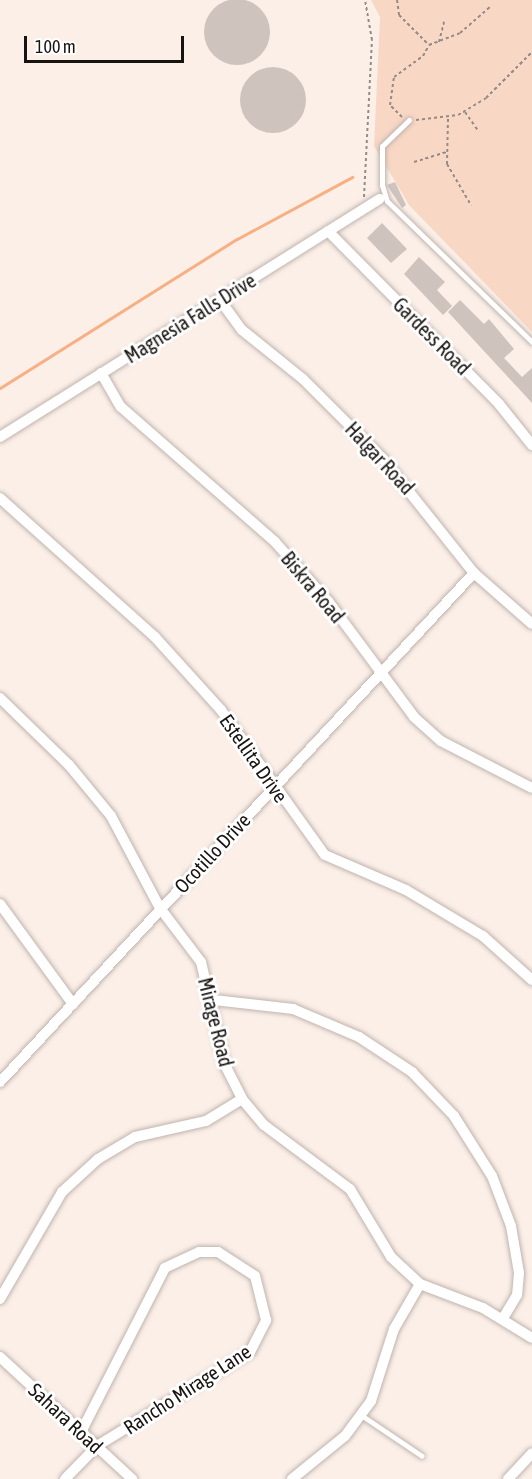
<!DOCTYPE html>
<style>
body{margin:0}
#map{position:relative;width:532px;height:1479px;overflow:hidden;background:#fbefe8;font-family:"Asap Condensed",sans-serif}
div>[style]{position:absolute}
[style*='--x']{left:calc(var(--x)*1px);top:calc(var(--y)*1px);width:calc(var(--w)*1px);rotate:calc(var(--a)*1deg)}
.green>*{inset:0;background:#f9d7c5}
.stream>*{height:3px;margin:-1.5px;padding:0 1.5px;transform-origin:1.5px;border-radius:1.5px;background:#f8af84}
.building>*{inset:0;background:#cfc3bd}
.round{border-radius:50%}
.path>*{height:2px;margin-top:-1px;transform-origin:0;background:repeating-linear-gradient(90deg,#948b87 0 3px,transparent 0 6px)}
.roads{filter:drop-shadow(0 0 2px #c0b4ae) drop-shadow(0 0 2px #c0b4ae)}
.lane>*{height:5px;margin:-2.5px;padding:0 2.5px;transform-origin:2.5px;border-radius:2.5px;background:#fff}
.street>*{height:10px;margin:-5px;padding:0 5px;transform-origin:5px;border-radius:5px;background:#fff}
span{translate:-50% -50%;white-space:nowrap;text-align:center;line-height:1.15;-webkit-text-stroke:6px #fff;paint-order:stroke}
.street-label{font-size:20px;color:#171311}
.scale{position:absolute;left:24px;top:36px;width:160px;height:27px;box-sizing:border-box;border:3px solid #171311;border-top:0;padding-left:8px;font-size:18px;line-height:21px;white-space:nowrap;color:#171311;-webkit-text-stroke:4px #fff;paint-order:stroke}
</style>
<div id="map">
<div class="green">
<div style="clip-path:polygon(371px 0,532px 0,532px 332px,409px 205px,374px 146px,380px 17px)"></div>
</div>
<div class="stream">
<div style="--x:0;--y:388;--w:280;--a:-32.2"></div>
<div style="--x:237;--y:239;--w:131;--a:-28.3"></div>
</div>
<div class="building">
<div class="round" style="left:204px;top:-1px;width:66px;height:66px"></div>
<div class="round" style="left:240px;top:67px;width:66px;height:66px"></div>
<div style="clip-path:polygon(395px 182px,406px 205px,402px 208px,387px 185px)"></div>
<div style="clip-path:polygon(382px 223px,407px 249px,391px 263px,367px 238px)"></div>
<div style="clip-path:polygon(419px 257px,445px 282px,437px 290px,452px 306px,443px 315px,404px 274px)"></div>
<div style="clip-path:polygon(460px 300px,484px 324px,489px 319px,514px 349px,504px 358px,522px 377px,532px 368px,532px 403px,448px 312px)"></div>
</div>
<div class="path">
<div style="--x:397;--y:0;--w:15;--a:82"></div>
<div style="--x:399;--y:15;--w:42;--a:45"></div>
<div style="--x:429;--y:45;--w:33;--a:-21"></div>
<div style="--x:460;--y:33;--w:40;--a:-41"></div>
<div style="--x:439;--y:42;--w:21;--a:-76"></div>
<div style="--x:465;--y:112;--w:24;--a:55"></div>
<div style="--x:402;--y:117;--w:17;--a:-135"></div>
<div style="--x:390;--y:105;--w:28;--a:-82"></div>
<div style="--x:394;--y:77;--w:36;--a:-36"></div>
<div style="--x:423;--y:56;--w:13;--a:-61"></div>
<div style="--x:448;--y:119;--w:45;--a:91.3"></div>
<div style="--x:447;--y:164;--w:48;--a:59.7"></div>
<div style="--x:416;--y:120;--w:42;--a:-6.8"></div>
<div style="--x:458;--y:115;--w:33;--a:-31"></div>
<div style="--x:486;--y:98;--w:65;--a:-45"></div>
<div style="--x:414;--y:162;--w:34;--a:-17"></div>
<div style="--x:364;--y:197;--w:157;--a:-87.1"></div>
<div style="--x:372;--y:40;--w:41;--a:-99.9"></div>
</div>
<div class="roads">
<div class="lane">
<div style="--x:409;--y:120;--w:37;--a:136"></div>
<div style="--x:382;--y:146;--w:39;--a:90"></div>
<div style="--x:382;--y:185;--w:17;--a:73"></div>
<div style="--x:387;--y:201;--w:202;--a:44.2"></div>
<div style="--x:361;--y:1415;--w:73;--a:33.9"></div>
</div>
<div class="street">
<div style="--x:328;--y:231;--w:243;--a:45.3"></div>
<div style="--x:499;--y:404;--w:53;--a:51.2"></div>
<div style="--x:220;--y:300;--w:37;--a:54"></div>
<div style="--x:242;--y:330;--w:78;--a:38.8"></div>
<div style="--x:303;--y:379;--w:113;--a:45"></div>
<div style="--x:383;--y:459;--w:146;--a:51.4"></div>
<div style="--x:474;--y:573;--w:77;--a:41.3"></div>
<div style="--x:101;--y:373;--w:39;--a:60"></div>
<div style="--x:121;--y:407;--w:205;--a:41.2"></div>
<div style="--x:275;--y:542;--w:79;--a:48.1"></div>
<div style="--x:328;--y:601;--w:144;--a:53.4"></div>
<div style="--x:414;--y:717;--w:36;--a:42"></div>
<div style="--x:441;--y:741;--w:102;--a:27.3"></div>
<div style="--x:0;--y:437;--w:448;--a:-32.1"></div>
<div style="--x:0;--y:498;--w:208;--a:41.9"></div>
<div style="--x:155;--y:637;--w:98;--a:47.9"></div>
<div style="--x:221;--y:710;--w:178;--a:54.4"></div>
<div style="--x:325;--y:855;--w:88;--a:23.4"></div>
<div style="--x:406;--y:890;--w:90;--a:30.9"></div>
<div style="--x:483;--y:936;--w:66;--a:41.9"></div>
<div style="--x:0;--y:698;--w:96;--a:44.2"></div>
<div style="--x:69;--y:765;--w:66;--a:50.5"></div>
<div style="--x:111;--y:816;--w:104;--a:62"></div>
<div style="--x:160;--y:908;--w:68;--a:52.8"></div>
<div style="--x:201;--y:962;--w:106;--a:76.9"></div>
<div style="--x:225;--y:1065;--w:38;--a:63"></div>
<div style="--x:242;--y:1099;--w:34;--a:50"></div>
<div style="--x:264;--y:1125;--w:107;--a:36.7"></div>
<div style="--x:350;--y:1189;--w:79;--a:58.9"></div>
<div style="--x:391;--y:1257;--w:40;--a:43"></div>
<div style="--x:420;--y:1284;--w:67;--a:20.9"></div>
<div style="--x:483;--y:1308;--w:57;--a:31.5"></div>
<div style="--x:0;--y:904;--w:124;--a:53.9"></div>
<div style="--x:214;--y:1000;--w:80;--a:6.5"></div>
<div style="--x:293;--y:1009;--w:72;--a:23"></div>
<div style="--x:359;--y:1037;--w:64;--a:33.4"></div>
<div style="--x:412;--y:1072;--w:61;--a:46.3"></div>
<div style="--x:454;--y:1116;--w:71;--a:57.7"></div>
<div style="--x:492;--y:1176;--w:53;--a:69.2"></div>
<div style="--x:511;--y:1226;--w:48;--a:80.3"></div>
<div style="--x:519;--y:1273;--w:22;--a:95"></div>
<div style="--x:517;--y:1295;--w:27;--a:121"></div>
<div style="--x:0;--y:1082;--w:696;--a:-47.04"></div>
<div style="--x:0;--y:1299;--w:124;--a:-59.9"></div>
<div style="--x:62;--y:1192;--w:49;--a:-42.5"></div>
<div style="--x:98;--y:1159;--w:43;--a:-30.7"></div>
<div style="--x:135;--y:1137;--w:73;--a:-12.7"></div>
<div style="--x:206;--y:1121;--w:42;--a:-31.4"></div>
<div style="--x:0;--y:1357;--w:180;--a:42.7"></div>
<div style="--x:65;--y:1479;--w:46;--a:-45.9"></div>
<div style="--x:97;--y:1446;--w:180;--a:-31.6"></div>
<div style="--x:250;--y:1352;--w:36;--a:-63"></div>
<div style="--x:266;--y:1320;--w:45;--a:-104"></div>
<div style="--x:255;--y:1276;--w:44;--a:-147"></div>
<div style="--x:218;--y:1252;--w:19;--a:180"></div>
<div style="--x:199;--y:1252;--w:38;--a:155"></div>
<div style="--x:165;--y:1268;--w:184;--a:117.1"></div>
<div style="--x:292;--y:1479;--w:68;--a:-39.1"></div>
<div style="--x:345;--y:1436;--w:44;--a:-53.4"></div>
<div style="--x:371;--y:1401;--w:76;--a:-72.3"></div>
<div style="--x:394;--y:1329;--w:52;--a:-60"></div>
<div style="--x:508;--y:1479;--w:35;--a:-47"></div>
</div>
</div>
<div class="street-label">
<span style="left:190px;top:318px;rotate:-32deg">Magnesia Falls Drive</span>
<span style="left:432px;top:336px;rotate:45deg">Gardess Road</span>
<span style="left:380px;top:458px;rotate:47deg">Halgar Road</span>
<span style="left:313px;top:587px;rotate:50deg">Biskra Road</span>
<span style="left:254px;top:758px;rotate:55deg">Estellita Drive</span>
<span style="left:212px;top:853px;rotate:-47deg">Ocotillo Drive</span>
<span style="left:216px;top:1022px;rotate:76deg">Mirage Road</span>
<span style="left:187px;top:1389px;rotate:-33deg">Rancho Mirage Lane</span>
<span style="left:66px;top:1418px;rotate:43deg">Sahara Road</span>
</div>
<div class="scale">100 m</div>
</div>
